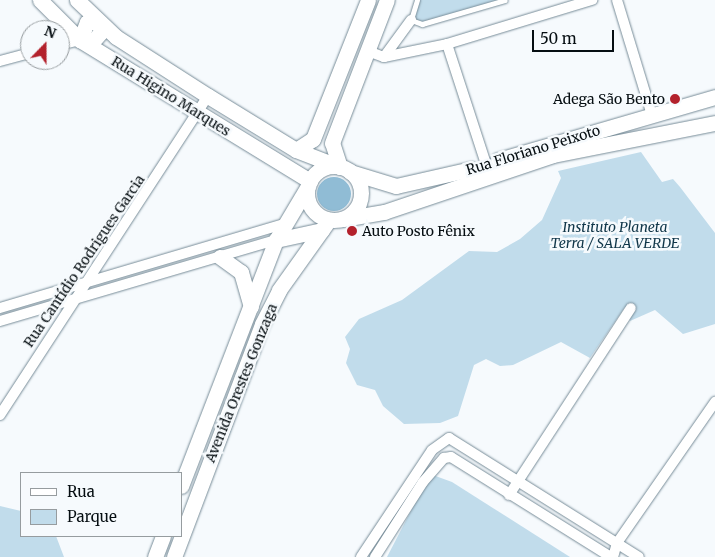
<!DOCTYPE html>
<meta charset="utf-8">
<style>
body{margin:0}
#map{position:relative;width:715px;height:557px;overflow:hidden;background:#f6fafd;font-family:Merriweather,serif}
div>[style]{position:absolute}
[style*='--x']{left:calc(var(--x)*1px);top:calc(var(--y)*1px);width:calc(var(--w)*1px);rotate:calc(var(--a)*1deg)}
.green>*{inset:0;background:#c1dceb}
.water>*{inset:0;background:#90bcd5}
.round{border-radius:50%}
.roads{filter:drop-shadow(0 0 1px #778c98) drop-shadow(0 0 1px #778c98)}
.lane>*{height:5px;margin:-2.5px;padding:0 2.5px;transform-origin:2.5px;border-radius:2.5px;background:#fff}
.street>*{height:10px;margin:-5px;padding:0 5px;transform-origin:5px;border-radius:5px;background:#fff}
.secondary>*{height:15px;margin:-7.5px;padding:0 7.5px;transform-origin:7.5px;border-radius:7.5px;background:#fff}
.secondary>.ring{margin:-7.5px;padding:0;box-sizing:content-box;background:none;border:15px solid #fff;border-radius:50%}
.dots>*{width:14px;height:14px;translate:-50% -50%;box-sizing:border-box;border:2px solid #f6fafd;border-radius:50%}
span{translate:-50% -50%;white-space:nowrap;text-align:center;line-height:1.15;-webkit-text-stroke:5px #f6fafd;paint-order:stroke}
.street-label{font-size:14px;color:#060e12}
.poi-label{font-size:14px;color:#060e12}
.right{translate:-100% -50%;text-align:right}
.left{translate:0 -50%;text-align:left}
.park-label{font-size:14px;color:#103649;font-style:italic}
.legend{position:absolute;left:20px;top:472px;width:162px;height:65px;box-sizing:border-box;background:#f6fafd;border:1px solid #969c9f;margin:0;padding:6px 9px;list-style:none;font-size:15px;color:#060e12}
.legend li{display:flex;align-items:center;gap:10px;height:25px}
.legend b{width:25px;border:1px solid #969c9f}
.north{position:absolute;left:20px;top:20px;width:50px;height:50px;box-sizing:border-box;background:#f6fafd;border:1px solid #969c9f;border-radius:50%;rotate:22deg;font-size:14px;font-weight:700;line-height:20px;text-align:center;color:#060e12}
.north::after{content:'';display:block;margin:auto;width:18px;height:22px;background:#b3212c;clip-path:polygon(50% 0,100% 100%,50% 72%,0 100%)}
.scale{position:absolute;left:532px;top:30px;width:82px;height:22px;box-sizing:border-box;border:2px solid #060e12;border-top:0;padding-left:6px;font-size:15px;line-height:18px;white-space:nowrap;color:#060e12;-webkit-text-stroke:4px #f6fafd;paint-order:stroke}
</style>
<div id="map">
<div class="green">
<div style="clip-path:polygon(418px 0,502px 0,422px 23px,416px 22px,413px 12px)"></div>
<div style="clip-path:polygon(641px 152px,662px 182px,673px 179px,680px 187px,715px 233px,715px 324px,683px 334px,655px 310px,630px 321px,625px 307px,590px 358px,561px 342px,513px 365px,500px 366px,486px 359px,474px 365px,458px 416px,440px 423px,404px 424px,383px 406px,375px 390px,357px 385px,346px 363px,350px 349px,345px 337px,359px 319px,402px 300px,469px 251px,497px 252px,520px 239px,542px 220px,561px 178px,558px 171px)"></div>
<div style="clip-path:polygon(430px 474px,452px 482px,570px 557px,387px 557px)"></div>
<div style="clip-path:polygon(0 506px,21px 511px,21px 536px,56px 536px,64px 557px,0 557px)"></div>
</div>
<div class="water">
<div class="round" style="left:317px;top:177px;width:34px;height:34px"></div>
</div>
<div class="roads">
<div class="lane">
<div style="--x:417;--y:0;--w:21;--a:107"></div>
<div style="--x:411;--y:20;--w:12;--a:20"></div>
<div style="--x:422;--y:24;--w:86;--a:-16.1"></div>
</div>
<div class="street">
<div style="--x:617;--y:0;--w:120;--a:73.1"></div>
<div style="--x:447;--y:44;--w:126;--a:72"></div>
<div style="--x:60;--y:45;--w:21;--a:-14"></div>
<div style="--x:368;--y:51;--w:17;--a:21"></div>
<div style="--x:384;--y:57;--w:64;--a:-11.7"></div>
<div style="--x:447;--y:44;--w:152;--a:-16.9"></div>
<div style="--x:384;--y:57;--w:46;--a:-53.9"></div>
<div style="--x:0;--y:61;--w:31;--a:-15"></div>
<div style="--x:0;--y:308;--w:296;--a:-16.5"></div>
<div style="--x:0;--y:321;--w:288;--a:-16.4"></div>
<div style="--x:0;--y:415;--w:381;--a:-56.9"></div>
<div style="--x:509;--y:495;--w:223;--a:-56.9"></div>
<div style="--x:361;--y:557;--w:128;--a:-56.4"></div>
<div style="--x:432;--y:450;--w:21;--a:-35"></div>
<div style="--x:449;--y:438;--w:224;--a:32.1"></div>
<div style="--x:375;--y:557;--w:89;--a:-57.4"></div>
<div style="--x:423;--y:482;--w:32;--a:-49"></div>
<div style="--x:444;--y:458;--w:7;--a:-8"></div>
<div style="--x:451;--y:457;--w:189;--a:32"></div>
<div style="--x:613;--y:557;--w:15;--a:-74"></div>
<div style="--x:617;--y:543;--w:172;--a:-55.2"></div>
</div>
<div class="secondary">
<div style="--x:40;--y:0;--w:57;--a:45"></div>
<div style="--x:80;--y:40;--w:270;--a:31.5"></div>
<div style="--x:77;--y:0;--w:54;--a:43.5"></div>
<div style="--x:116;--y:37;--w:109;--a:32.7"></div>
<div style="--x:208;--y:96;--w:103;--a:31.5"></div>
<div style="--x:296;--y:150;--w:47;--a:21.1"></div>
<div style="--x:87;--y:22;--w:12;--a:0"></div>
<div style="--x:99;--y:22;--w:10;--a:79"></div>
<div style="--x:101;--y:32;--w:12;--a:132"></div>
<div style="--x:93;--y:41;--w:13;--a:-176"></div>
<div style="--x:80;--y:40;--w:19;--a:-69"></div>
<div style="--x:296;--y:150;--w:20;--a:-33"></div>
<div style="--x:313;--y:139;--w:149;--a:-68.4"></div>
<div style="--x:498;--y:160;--w:226;--a:-16.2"></div>
<div class="ring" style="left:307px;top:166px;width:39px;height:39px"></div>
<div style="--x:340;--y:167;--w:25;--a:-108"></div>
<div style="--x:332;--y:143;--w:153;--a:-69"></div>
<div style="--x:350;--y:172;--w:48;--a:16.9"></div>
<div style="--x:396;--y:186;--w:77;--a:-12.8"></div>
<div style="--x:343;--y:219;--w:42;--a:-9.7"></div>
<div style="--x:384;--y:212;--w:178;--a:-18.6"></div>
<div style="--x:553;--y:155;--w:165;--a:-11.2"></div>
<div style="--x:276;--y:240;--w:47;--a:-12.3"></div>
<div style="--x:220;--y:257;--w:26;--a:36"></div>
<div style="--x:241;--y:272;--w:36;--a:74"></div>
<div style="--x:181;--y:486;--w:264;--a:-68.9"></div>
<div style="--x:276;--y:240;--w:63;--a:-59.3"></div>
<div style="--x:155;--y:557;--w:22;--a:-69"></div>
<div style="--x:174;--y:557;--w:249;--a:-69.3"></div>
<div style="--x:262;--y:324;--w:38;--a:-63"></div>
<div style="--x:279;--y:290;--w:86;--a:-54.5"></div>
</div>
</div>
<div class="dots">
<div style="left:675px;top:99px;background:#b3212c"></div>
<div style="left:352px;top:231px;background:#b3212c"></div>
</div>
<div class="street-label">
<span style="left:171px;top:96px;rotate:32deg">Rua Higino Marques</span>
<span style="left:533px;top:150px;rotate:-17deg">Rua Floriano Peixoto</span>
<span style="left:84px;top:261px;rotate:-56deg">Rua Cantídio Rodrigues Garcia</span>
<span style="left:241px;top:383px;rotate:-68deg">Avenida Orestes Gonzaga</span>
</div>
<div class="poi-label">
<span class="right" style="left:665px;top:99px">Adega São Bento</span>
<span class="left" style="left:362px;top:231px">Auto Posto Fênix</span>
</div>
<div class="park-label">
<span style="left:615px;top:235px">Instituto Planeta<br>Terra / SALA VERDE</span>
</div>
<ul class="legend">
<li><b style="height:6px;background:#fff"></b>Rua</li>
<li><b style="height:14px;background:#c1dceb"></b>Parque</li>
</ul>
<div class="north">N</div>
<div class="scale">50 m</div>
</div>
